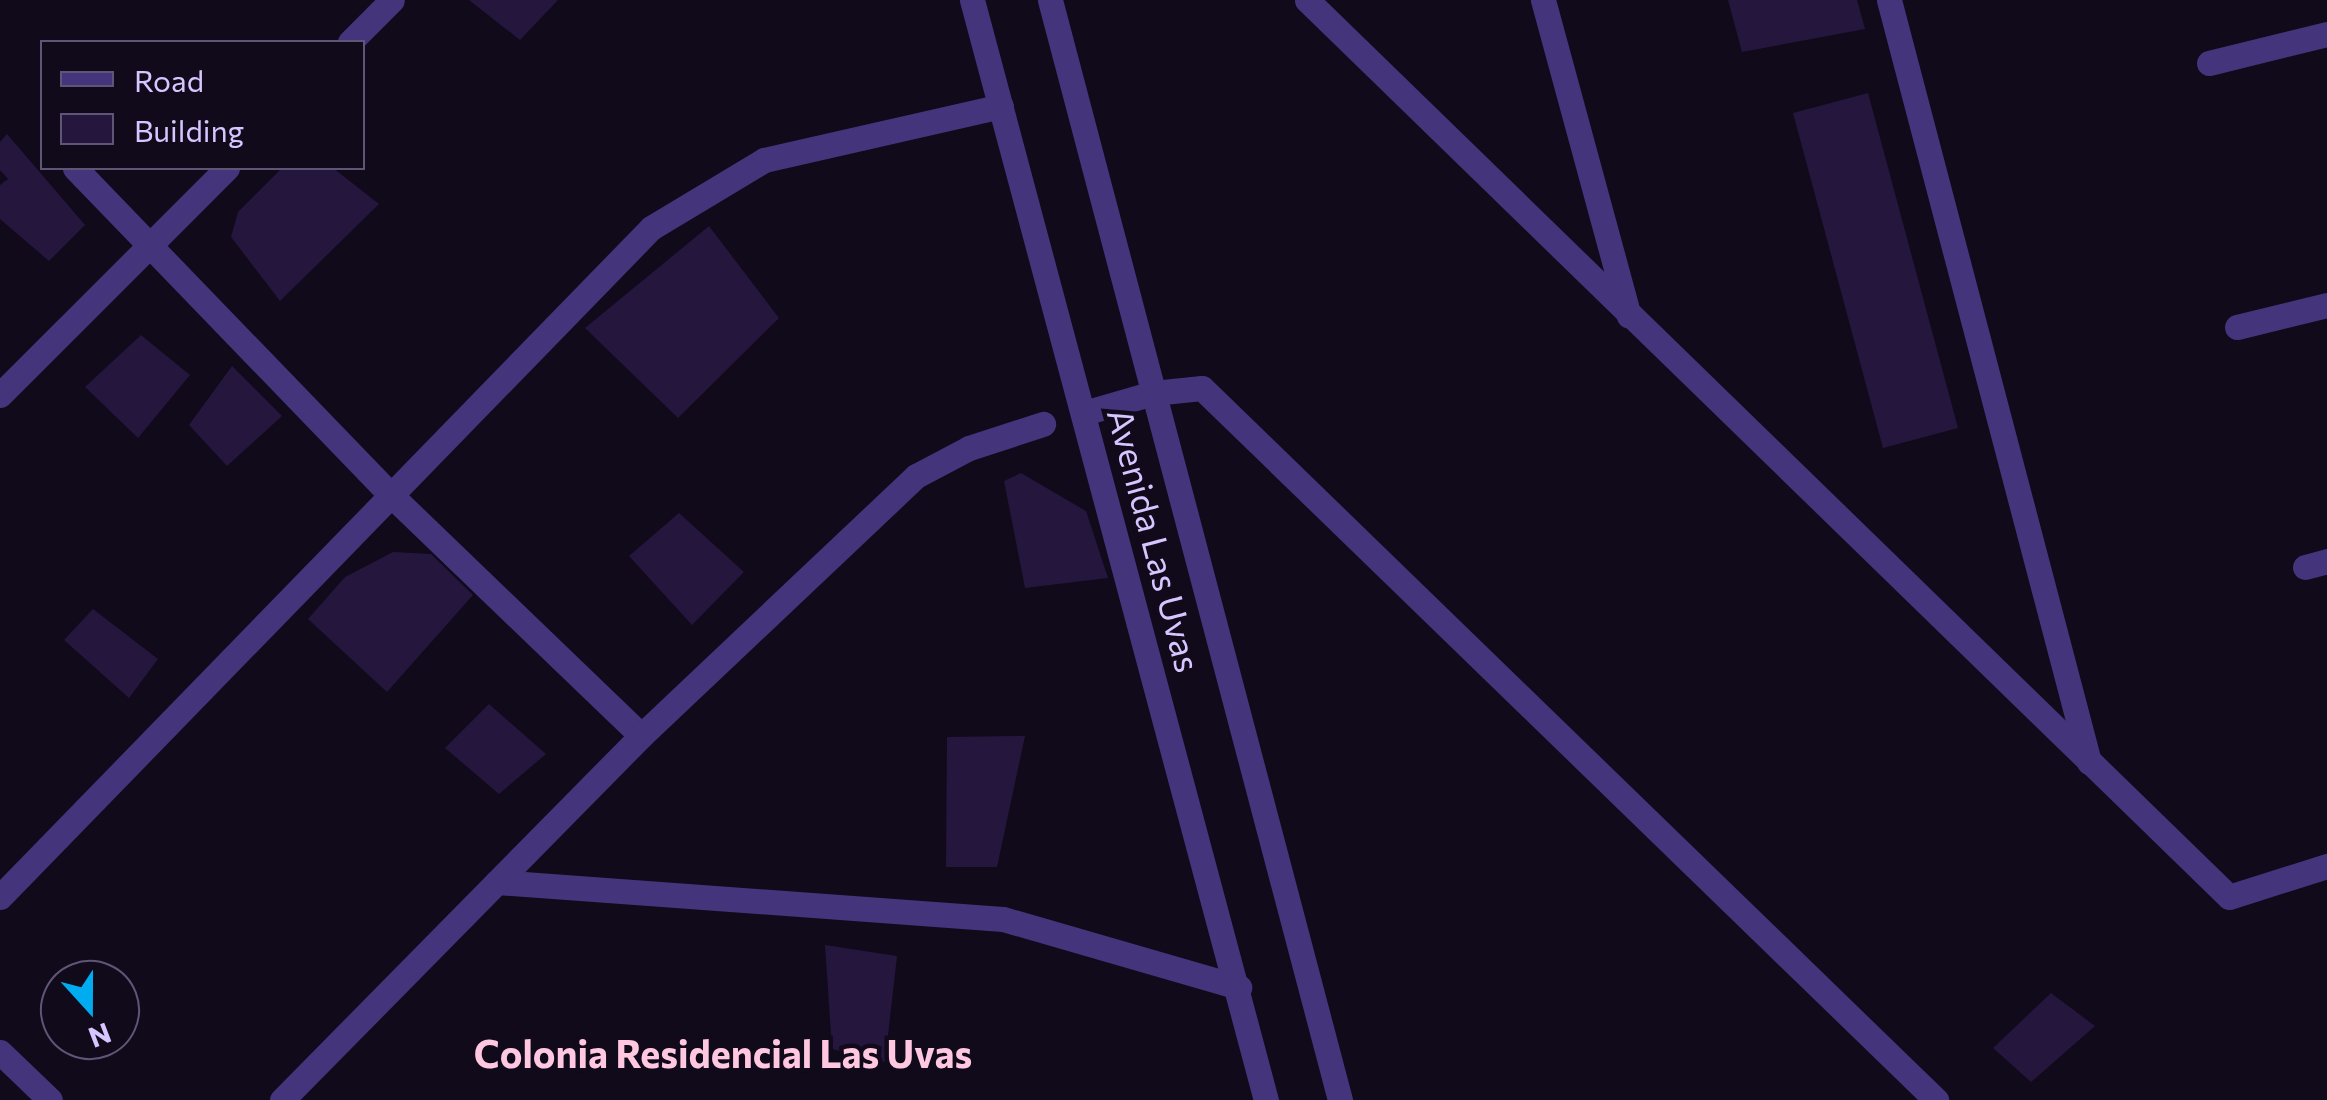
<!DOCTYPE html>
<style>
body{margin:0}
#map{position:relative;width:2327px;height:1100px;overflow:hidden;background:#100a1b;font-family:Commissioner,sans-serif}
div>[style]{position:absolute}
[style*='--x']{left:calc(var(--x)*1px);top:calc(var(--y)*1px);width:calc(var(--w)*1px);rotate:calc(var(--a)*1deg)}
.building>*{inset:0;background:#25163d}
.minor>*{height:25px;margin:-12.5px;padding:0 12.5px;transform-origin:12.5px;border-radius:12.5px;background:#44347c}
span{translate:-50% -50%;white-space:nowrap;text-align:center;line-height:1.15;-webkit-text-stroke:9px #100a1b;paint-order:stroke}
.street-label{font-size:35px;color:#d6c5ff}
.neighbourhood-label{font-size:38px;color:#ffc7e0;font-weight:700}
.legend{position:absolute;left:40px;top:40px;width:325px;height:130px;box-sizing:border-box;background:#100a1b;border:2px solid #5f5576;margin:0;padding:12px 18px;list-style:none;font-size:30px;color:#d6c5ff}
.legend li{display:flex;align-items:center;gap:20px;height:50px}
.legend b{width:50px;border:2px solid #5f5576}
.north{position:absolute;left:40px;top:960px;width:100px;height:100px;box-sizing:border-box;background:#100a1b;border:2px solid #5f5576;border-radius:50%;rotate:159deg;font-size:28px;font-weight:700;line-height:40px;text-align:center;color:#d6c5ff}
.north::after{content:'';display:block;margin:auto;width:35px;height:45px;background:#00acf0;clip-path:polygon(50% 0,100% 100%,50% 72%,0 100%)}
</style>
<div id="map">
<div class="building">
<div style="clip-path:polygon(469px 0,558px 0,520px 40px)"></div>
<div style="clip-path:polygon(1728px 0,1857px 0,1865px 29px,1742px 52px)"></div>
<div style="clip-path:polygon(1868px 93px,1958px 428px,1883px 448px,1793px 113px)"></div>
<div style="clip-path:polygon(7px 134px,85px 225px,49px 261px,0 219px,0 185px,8px 179px,0 170px,0 142px)"></div>
<div style="clip-path:polygon(282px 168px,333px 168px,379px 204px,280px 301px,231px 237px,238px 212px)"></div>
<div style="clip-path:polygon(709px 226px,779px 318px,678px 418px,585px 328px)"></div>
<div style="clip-path:polygon(141px 335px,190px 375px,138px 438px,85px 387px)"></div>
<div style="clip-path:polygon(232px 366px,282px 416px,227px 466px,189px 425px)"></div>
<div style="clip-path:polygon(1021px 473px,1086px 511px,1108px 578px,1025px 588px,1004px 481px)"></div>
<div style="clip-path:polygon(679px 513px,744px 572px,692px 625px,629px 556px)"></div>
<div style="clip-path:polygon(393px 552px,431px 554px,473px 595px,387px 692px,308px 619px,345px 577px)"></div>
<div style="clip-path:polygon(93px 609px,158px 659px,129px 698px,64px 640px)"></div>
<div style="clip-path:polygon(489px 704px,546px 754px,499px 794px,445px 748px)"></div>
<div style="clip-path:polygon(1025px 736px,997px 867px,946px 867px,947px 737px)"></div>
<div style="clip-path:polygon(825px 945px,897px 956px,885px 1062px,832px 1049px)"></div>
<div style="clip-path:polygon(2051px 993px,2095px 1026px,2031px 1082px,1993px 1048px)"></div>
</div>
<div class="minor">
<div style="--x:972;--y:0;--w:1139;--a:75.04"></div>
<div style="--x:1050;--y:0;--w:1138;--a:75.23"></div>
<div style="--x:1307;--y:0;--w:1286;--a:44.21"></div>
<div style="--x:2229;--y:897;--w:103;--a:-17.6"></div>
<div style="--x:1543;--y:0;--w:327;--a:74.8"></div>
<div style="--x:1889;--y:0;--w:788;--a:75.29"></div>
<div style="--x:350;--y:42;--w:59;--a:-45"></div>
<div style="--x:2209;--y:63;--w:122;--a:-13.8"></div>
<div style="--x:75;--y:168;--w:455;--a:46"></div>
<div style="--x:391;--y:495;--w:347;--a:43.9"></div>
<div style="--x:2237;--y:327;--w:93;--a:-13.7"></div>
<div style="--x:0;--y:395;--w:321;--a:-45"></div>
<div style="--x:1084;--y:413;--w:72;--a:-16.2"></div>
<div style="--x:1153;--y:393;--w:49;--a:-5.8"></div>
<div style="--x:1202;--y:388;--w:1023;--a:44.13"></div>
<div style="--x:2305;--y:567;--w:23;--a:-15"></div>
<div style="--x:497;--y:882;--w:507;--a:4.18"></div>
<div style="--x:1003;--y:919;--w:246;--a:16.1"></div>
<div style="--x:0;--y:897;--w:933;--a:-45.78"></div>
<div style="--x:651;--y:228;--w:132;--a:-31"></div>
<div style="--x:764;--y:160;--w:243;--a:-12.8"></div>
<div style="--x:0;--y:1052;--w:69;--a:43.8"></div>
<div style="--x:282;--y:1100;--w:511;--a:-45.4"></div>
<div style="--x:641;--y:736;--w:378;--a:-43.4"></div>
<div style="--x:916;--y:476;--w:60;--a:-27.8"></div>
<div style="--x:969;--y:448;--w:78;--a:-18"></div>
</div>
<div class="street-label">
<span style="left:1155px;top:540px;rotate:75deg">Avenida Las Uvas</span>
</div>
<div class="neighbourhood-label">
<span style="left:723px;top:1053px">Colonia Residencial Las Uvas</span>
</div>
<ul class="legend">
<li><b style="height:12px;background:#44347c"></b>Road</li>
<li><b style="height:28px;background:#25163d"></b>Building</li>
</ul>
<div class="north">N</div>
</div>
